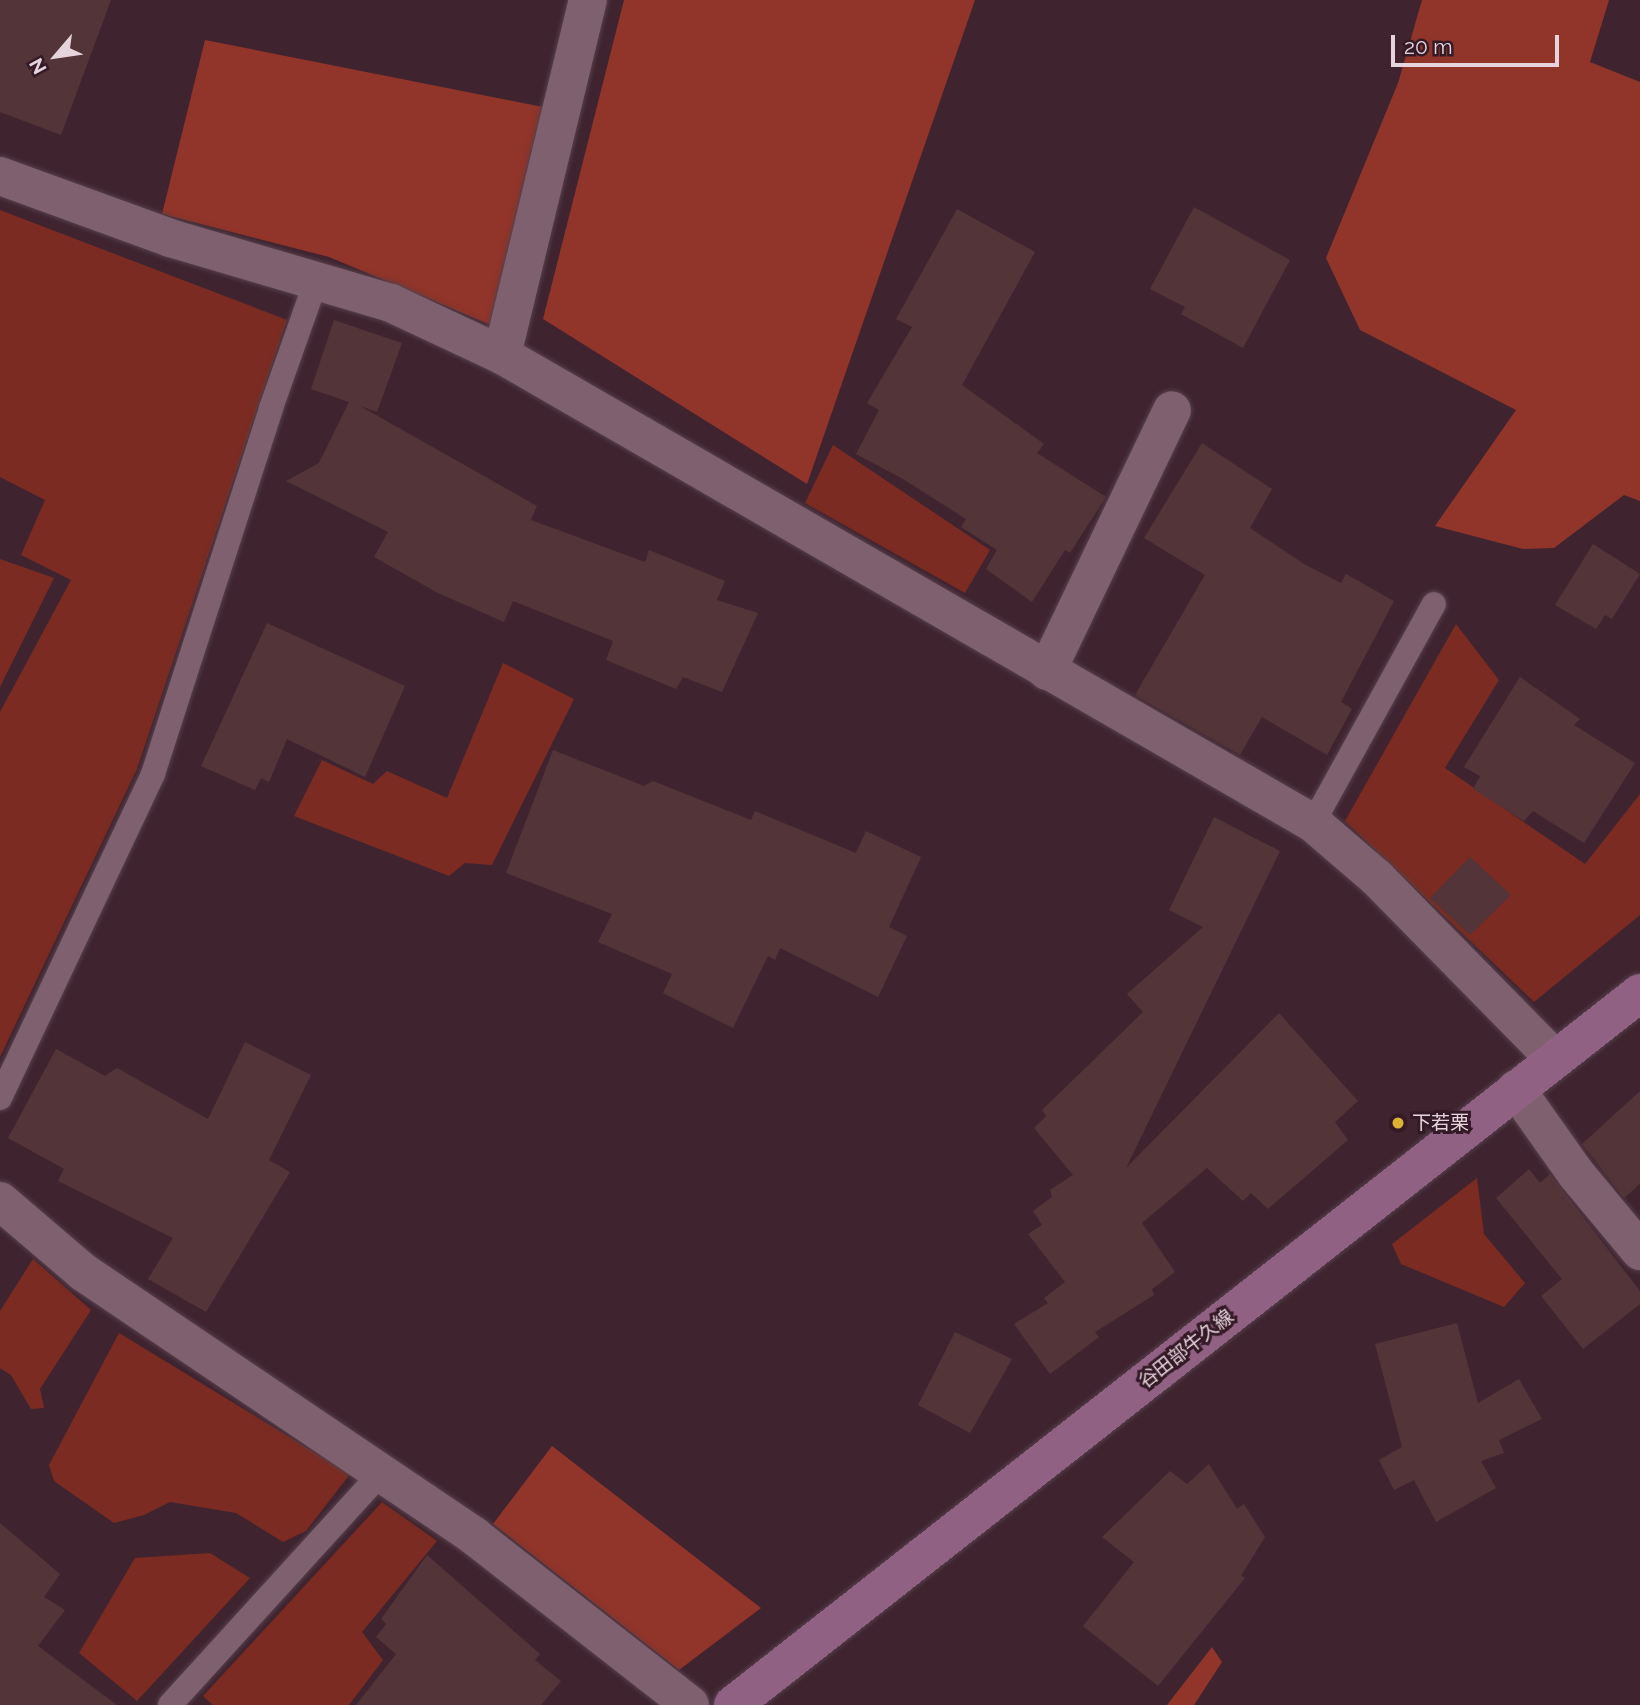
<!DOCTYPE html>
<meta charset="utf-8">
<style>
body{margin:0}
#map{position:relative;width:1640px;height:1705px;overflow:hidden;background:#3f2430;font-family:Raleway,"Noto Sans JP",sans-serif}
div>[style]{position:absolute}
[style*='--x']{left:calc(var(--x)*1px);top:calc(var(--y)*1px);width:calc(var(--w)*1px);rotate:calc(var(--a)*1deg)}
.green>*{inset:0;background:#7b2b21}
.forest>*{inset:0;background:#913429}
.building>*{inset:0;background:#533438}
.roads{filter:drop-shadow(0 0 2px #56404b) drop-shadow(0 0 2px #56404b)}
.service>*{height:24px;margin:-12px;padding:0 12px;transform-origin:12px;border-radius:12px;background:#7f606e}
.minor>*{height:38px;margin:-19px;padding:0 19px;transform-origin:19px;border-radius:19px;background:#7f606e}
.secondary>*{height:38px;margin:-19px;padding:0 19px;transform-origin:19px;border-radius:19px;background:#916183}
.dots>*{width:19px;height:19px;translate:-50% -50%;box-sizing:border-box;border:4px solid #341a26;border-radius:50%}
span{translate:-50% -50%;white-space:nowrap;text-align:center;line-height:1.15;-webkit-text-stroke:6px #341a26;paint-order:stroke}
.poi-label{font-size:19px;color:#e6d4dc}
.left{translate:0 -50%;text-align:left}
.street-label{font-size:19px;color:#e6d4dc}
.north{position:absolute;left:21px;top:21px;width:70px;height:70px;-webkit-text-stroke:5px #341a26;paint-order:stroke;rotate:241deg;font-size:19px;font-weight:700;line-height:28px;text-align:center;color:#e6d4dc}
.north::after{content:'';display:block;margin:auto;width:24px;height:32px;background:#e6d4dc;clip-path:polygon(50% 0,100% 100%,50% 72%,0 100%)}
.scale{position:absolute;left:1391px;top:35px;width:168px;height:32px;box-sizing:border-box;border:4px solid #e6d4dc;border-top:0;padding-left:9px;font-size:21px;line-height:24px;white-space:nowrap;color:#e6d4dc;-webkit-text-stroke:5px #341a26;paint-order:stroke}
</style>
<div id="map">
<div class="green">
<div style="clip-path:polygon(0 210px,287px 320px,137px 769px,0 1057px,0 712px,71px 580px,21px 555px,45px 500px,0 477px)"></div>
<div style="clip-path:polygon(833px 445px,990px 550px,965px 593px,805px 503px)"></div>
<div style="clip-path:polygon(0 559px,54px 578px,0 687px)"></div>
<div style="clip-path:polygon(1456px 624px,1499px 680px,1445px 768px,1585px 864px,1640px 794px,1640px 915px,1534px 1002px,1345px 821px)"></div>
<div style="clip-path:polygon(503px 663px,574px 699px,492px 865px,465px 863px,449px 876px,294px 816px,322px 760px,373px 784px,387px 771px,447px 798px)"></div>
<div style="clip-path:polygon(1477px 1178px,1484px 1234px,1525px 1283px,1504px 1307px,1401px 1264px,1392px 1244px)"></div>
<div style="clip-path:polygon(33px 1259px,91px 1310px,40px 1389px,44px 1408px,31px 1409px,11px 1375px,0 1368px,0 1311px)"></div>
<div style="clip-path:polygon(119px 1333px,350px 1474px,306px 1531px,283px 1542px,236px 1513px,170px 1502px,144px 1515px,114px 1523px,54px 1481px,49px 1465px)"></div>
<div style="clip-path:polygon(382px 1502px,437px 1541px,362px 1632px,383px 1660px,349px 1705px,213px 1705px,203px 1696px)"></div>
<div style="clip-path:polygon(210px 1553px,250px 1578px,137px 1701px,79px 1653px,135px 1558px)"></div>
</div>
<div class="forest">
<div style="clip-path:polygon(624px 0,975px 0,807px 484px,543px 319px)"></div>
<div style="clip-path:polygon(1422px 0,1609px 0,1590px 62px,1640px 82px,1640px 501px,1624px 495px,1554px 548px,1523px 549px,1435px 526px,1516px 410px,1360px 330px,1326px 258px,1398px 83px)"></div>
<div style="clip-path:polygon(205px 40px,543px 107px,491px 325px,329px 257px,162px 214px)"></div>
<div style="clip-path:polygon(552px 1446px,761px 1608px,679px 1670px,493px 1524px)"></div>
<div style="clip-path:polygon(1212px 1647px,1222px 1662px,1194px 1705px,1167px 1705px)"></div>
</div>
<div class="building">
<div style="clip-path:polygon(0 0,111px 0,61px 135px,0 112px)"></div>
<div style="clip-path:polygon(1194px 207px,1290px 260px,1243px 348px,1181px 314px,1185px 307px,1150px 289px)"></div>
<div style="clip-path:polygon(957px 209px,1035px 252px,962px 385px,1044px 444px,1037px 453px,1106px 497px,1070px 553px,1065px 550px,1032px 602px,986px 569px,997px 550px,961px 527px,966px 519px,903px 479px,856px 454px,879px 410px,867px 403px,912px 327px,896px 319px)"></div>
<div style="clip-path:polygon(334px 320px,402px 343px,377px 412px,360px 406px,537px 506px,531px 520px,645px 562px,649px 550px,725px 581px,717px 600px,758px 613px,722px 692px,683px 677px,676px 689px,606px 660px,613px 641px,513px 601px,504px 622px,438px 593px,374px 557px,388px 532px,286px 481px,319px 463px,349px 402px,311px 389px)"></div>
<div style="clip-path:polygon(1202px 443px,1272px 489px,1250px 528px,1304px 564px,1341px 583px,1346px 574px,1394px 601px,1341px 702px,1352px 709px,1327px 755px,1262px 717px,1240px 755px,1135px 695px,1205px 575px,1144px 538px)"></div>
<div style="clip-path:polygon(1593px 544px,1640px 574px,1612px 619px,1605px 615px,1596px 629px,1555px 605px)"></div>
<div style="clip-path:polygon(267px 623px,405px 686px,365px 777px,287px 739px,269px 782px,261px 778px,255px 790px,201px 766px)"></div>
<div style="clip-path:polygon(1520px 677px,1580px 719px,1574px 725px,1635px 763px,1584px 843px,1533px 811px,1524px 821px,1473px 789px,1480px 776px,1464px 767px)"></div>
<div style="clip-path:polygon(553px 750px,644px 786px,653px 781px,751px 820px,755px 811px,856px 853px,866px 831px,921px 857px,889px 927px,907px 936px,878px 997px,780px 948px,775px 960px,768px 956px,733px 1028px,663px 993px,672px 974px,598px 942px,612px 914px,506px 873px)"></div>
<div style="clip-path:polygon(1214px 817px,1280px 851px,1126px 1168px,1279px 1013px,1358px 1101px,1335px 1122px,1348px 1140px,1268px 1209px,1251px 1193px,1243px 1201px,1207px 1168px,1142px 1223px,1175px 1272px,1152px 1289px,1154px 1295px,1095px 1332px,1099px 1337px,1050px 1374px,1014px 1324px,1048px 1303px,1044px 1298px,1065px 1282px,1028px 1234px,1042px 1225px,1033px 1211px,1052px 1197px,1050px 1190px,1073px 1175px,1034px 1128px,1046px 1116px,1042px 1110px,1143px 1012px,1127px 994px,1203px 927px,1169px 910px)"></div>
<div style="clip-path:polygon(1470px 857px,1511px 895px,1470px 935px,1430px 898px)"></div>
<div style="clip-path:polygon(245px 1042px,311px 1075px,269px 1160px,290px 1172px,206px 1312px,148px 1279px,173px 1238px,58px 1181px,64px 1169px,8px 1138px,56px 1049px,105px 1076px,117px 1068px,208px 1119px)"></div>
<div style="clip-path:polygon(1640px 1091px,1640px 1184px,1624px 1198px,1582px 1144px)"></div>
<div style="clip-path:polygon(1529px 1169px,1540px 1183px,1550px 1174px,1640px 1291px,1640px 1304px,1583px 1349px,1541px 1296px,1562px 1279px,1496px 1198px)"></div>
<div style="clip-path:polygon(1457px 1323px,1478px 1403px,1519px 1379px,1542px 1419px,1499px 1440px,1504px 1453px,1481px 1461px,1496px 1488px,1436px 1522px,1414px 1480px,1394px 1490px,1379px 1460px,1402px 1447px,1375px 1344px)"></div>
<div style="clip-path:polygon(955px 1332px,1012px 1359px,970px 1433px,918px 1405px)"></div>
<div style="clip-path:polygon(1209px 1464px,1237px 1509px,1244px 1504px,1265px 1537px,1241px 1576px,1245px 1578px,1158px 1686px,1083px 1626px,1134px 1562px,1102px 1537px,1170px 1471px,1187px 1484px)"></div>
<div style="clip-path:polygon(0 1523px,60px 1574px,44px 1597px,65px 1610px,38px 1646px,117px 1705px,0 1705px)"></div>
<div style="clip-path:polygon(427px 1555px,540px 1654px,535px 1660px,561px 1681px,541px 1705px,356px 1705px,396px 1654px,376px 1637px,386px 1624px,381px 1619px)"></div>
</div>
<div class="roads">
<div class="service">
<div style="--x:1313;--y:823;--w:250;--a:-61.1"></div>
<div style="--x:0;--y:1098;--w:358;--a:-64.7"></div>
<div style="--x:153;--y:774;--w:385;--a:-72.1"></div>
<div style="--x:271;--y:408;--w:135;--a:-70.5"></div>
<div style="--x:170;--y:1705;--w:314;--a:-47.7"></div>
</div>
<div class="minor">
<div style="--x:0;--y:176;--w:181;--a:20"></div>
<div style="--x:170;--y:238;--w:230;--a:16.4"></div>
<div style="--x:391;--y:303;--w:123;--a:25.1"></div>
<div style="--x:502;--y:355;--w:936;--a:29.99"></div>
<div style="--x:1313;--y:823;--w:84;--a:40.7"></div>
<div style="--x:1377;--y:878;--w:254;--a:45.5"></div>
<div style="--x:502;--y:355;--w:365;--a:-76.4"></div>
<div style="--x:1047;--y:671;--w:289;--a:-64.4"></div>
<div style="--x:1516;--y:1089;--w:105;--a:54.7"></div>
<div style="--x:1577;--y:1175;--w:99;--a:50.3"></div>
<div style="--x:0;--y:1201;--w:109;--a:40.5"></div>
<div style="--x:83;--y:1272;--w:472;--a:34"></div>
<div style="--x:474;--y:1536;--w:274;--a:38"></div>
</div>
<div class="secondary">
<div style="--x:733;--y:1705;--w:1153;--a:-38.13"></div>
</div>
</div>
<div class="dots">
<div style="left:1398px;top:1123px;background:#dcb233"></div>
</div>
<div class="poi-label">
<span class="left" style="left:1412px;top:1123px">下若栗</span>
</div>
<div class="street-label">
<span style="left:1186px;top:1349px;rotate:-38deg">谷田部牛久線</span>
</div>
<div class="north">N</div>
<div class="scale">20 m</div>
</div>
